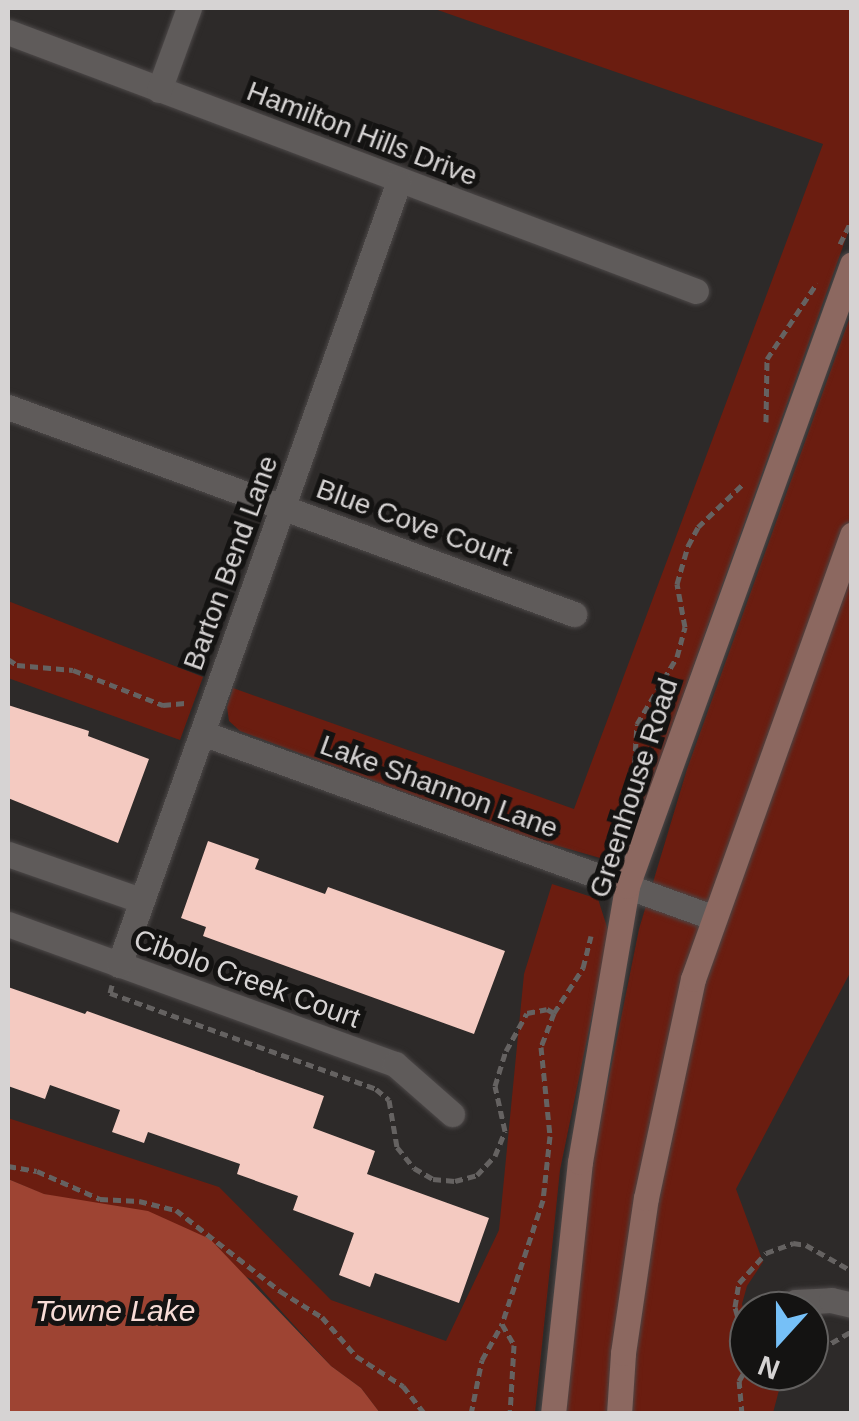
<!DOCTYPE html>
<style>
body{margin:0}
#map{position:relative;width:859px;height:1421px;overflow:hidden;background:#2d2a29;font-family:Helvetica,sans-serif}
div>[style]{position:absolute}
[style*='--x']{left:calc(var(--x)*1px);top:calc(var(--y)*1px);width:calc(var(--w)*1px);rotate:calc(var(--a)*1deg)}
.green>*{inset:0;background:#6b1d10}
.water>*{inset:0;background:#9e4433}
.building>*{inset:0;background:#f4cac1}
.path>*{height:5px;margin-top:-2.5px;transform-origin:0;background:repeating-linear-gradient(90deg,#656261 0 8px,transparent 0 13px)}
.roads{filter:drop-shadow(0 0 2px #4c4848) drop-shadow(0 0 2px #4c4848)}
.minor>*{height:25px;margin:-12.5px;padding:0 12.5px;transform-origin:12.5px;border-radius:12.5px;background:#5f5b5a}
.secondary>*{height:25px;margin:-12.5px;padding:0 12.5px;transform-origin:12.5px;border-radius:12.5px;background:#8c6860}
span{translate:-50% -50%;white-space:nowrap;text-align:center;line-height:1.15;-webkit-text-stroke:10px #141312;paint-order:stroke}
.street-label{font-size:28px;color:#d6d3d3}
.water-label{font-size:30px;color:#f7dcd6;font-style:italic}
.frame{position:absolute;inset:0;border:10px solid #d6d3d3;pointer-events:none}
.north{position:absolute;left:729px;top:1291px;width:100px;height:100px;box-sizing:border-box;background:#141312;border:2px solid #62605f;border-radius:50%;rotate:201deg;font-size:28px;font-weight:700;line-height:40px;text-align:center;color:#d6d3d3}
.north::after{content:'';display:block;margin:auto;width:35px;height:45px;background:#76c0f7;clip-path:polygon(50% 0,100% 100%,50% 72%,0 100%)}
</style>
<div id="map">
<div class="green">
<div style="clip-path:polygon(432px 8px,851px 8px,851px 224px,629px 847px,607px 860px,520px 835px,240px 731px,229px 721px,227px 707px,233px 688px,574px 809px,823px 144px)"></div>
<div style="clip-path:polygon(851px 314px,851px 971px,736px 1189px,763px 1262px,747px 1286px,742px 1304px,749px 1331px,749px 1371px,784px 1371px,773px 1413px,566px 1414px,588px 1181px,639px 929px,687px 769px)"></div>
<div style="clip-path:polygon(8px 601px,203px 677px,180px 740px,8px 678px)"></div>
<div style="clip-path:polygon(552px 884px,598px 899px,609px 933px,560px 1170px,535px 1413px,380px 1413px,361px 1388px,331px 1366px,253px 1280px,81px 1202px,43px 1194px,8px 1179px,8px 1118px,219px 1187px,331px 1300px,446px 1341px,499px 1230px,524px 974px)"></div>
</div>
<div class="water">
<div style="clip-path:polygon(8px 1179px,44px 1194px,148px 1211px,210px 1239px,331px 1366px,361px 1388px,380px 1413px,8px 1413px)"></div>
</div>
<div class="building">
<div style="clip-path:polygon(8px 705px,89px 731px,88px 736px,149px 759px,118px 843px,8px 798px)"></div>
<div style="clip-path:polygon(208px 841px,259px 859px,255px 869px,325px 894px,328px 887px,505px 951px,474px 1034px,203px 936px,206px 927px,181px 918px)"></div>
<div style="clip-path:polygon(8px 987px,85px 1014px,87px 1011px,324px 1096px,313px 1128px,375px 1151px,367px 1174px,489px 1218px,459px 1303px,375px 1273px,370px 1287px,339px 1275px,354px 1233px,293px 1210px,298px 1196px,237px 1174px,240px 1164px,148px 1132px,144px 1143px,112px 1132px,120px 1110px,50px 1085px,45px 1099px,8px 1086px)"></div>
</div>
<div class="path">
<div style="--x:840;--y:244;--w:28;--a:-64"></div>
<div style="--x:766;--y:422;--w:63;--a:-89.1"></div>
<div style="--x:767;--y:359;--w:91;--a:-56.7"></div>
<div style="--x:8;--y:659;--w:11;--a:34"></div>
<div style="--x:17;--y:665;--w:56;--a:5.1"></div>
<div style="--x:73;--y:670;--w:97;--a:21.3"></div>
<div style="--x:163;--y:705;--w:22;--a:-5"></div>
<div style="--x:633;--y:790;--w:66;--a:-86.5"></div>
<div style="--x:637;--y:724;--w:78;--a:-59.2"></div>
<div style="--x:677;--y:657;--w:31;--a:-75"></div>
<div style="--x:685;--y:627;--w:44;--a:-100.5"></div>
<div style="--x:677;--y:584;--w:40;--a:-74"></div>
<div style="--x:688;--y:546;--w:21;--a:-62"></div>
<div style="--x:698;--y:527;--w:64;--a:-43.7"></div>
<div style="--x:112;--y:985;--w:8;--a:104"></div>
<div style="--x:110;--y:993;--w:283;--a:19.8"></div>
<div style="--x:376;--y:1089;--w:17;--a:40"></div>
<div style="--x:389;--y:1100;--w:48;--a:80.3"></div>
<div style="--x:397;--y:1147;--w:27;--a:51"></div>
<div style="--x:414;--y:1168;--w:22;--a:30"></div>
<div style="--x:433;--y:1179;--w:22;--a:5"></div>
<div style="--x:455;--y:1181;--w:23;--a:-15"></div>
<div style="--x:477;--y:1175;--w:26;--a:-47"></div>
<div style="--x:495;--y:1156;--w:27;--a:-68"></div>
<div style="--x:505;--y:1131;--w:46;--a:-102.5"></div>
<div style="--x:495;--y:1086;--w:37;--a:-73"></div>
<div style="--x:506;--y:1051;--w:43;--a:-61.1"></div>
<div style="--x:527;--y:1013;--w:20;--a:-11"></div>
<div style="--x:547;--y:1009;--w:8;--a:30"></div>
<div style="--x:554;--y:1013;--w:36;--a:111"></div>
<div style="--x:541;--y:1047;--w:89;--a:84.2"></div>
<div style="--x:550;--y:1136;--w:64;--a:96.2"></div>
<div style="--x:543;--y:1200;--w:131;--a:108.3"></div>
<div style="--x:554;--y:1013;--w:54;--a:-57.2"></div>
<div style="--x:583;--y:968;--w:33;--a:-76"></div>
<div style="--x:8;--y:1166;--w:29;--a:10"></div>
<div style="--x:37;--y:1171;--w:69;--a:24"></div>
<div style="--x:100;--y:1199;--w:39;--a:3"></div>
<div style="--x:139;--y:1201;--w:38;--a:14"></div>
<div style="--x:176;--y:1210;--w:132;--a:37.9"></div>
<div style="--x:280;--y:1291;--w:49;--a:31.8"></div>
<div style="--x:322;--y:1317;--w:52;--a:48.9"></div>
<div style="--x:356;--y:1356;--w:56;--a:32.6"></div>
<div style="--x:403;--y:1386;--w:36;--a:52"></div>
<div style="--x:749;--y:1336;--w:11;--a:-135"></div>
<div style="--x:741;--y:1328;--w:22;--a:-106"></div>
<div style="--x:735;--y:1307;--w:24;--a:-81"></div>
<div style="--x:739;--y:1283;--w:40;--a:-48"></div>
<div style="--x:766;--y:1253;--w:29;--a:-20"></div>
<div style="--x:793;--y:1243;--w:13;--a:9"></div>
<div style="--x:806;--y:1245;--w:53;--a:29.5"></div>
<div style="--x:809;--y:1356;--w:50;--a:-30.2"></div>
<div style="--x:471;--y:1414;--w:55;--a:-78.5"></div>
<div style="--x:482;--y:1360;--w:41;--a:-60.9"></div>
<div style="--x:502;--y:1324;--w:24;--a:60"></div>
<div style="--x:514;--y:1345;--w:69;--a:93.3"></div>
<div style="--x:742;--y:1414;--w:33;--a:-95"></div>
<div style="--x:739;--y:1381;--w:20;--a:-60"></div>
</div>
<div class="roads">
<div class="minor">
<div style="--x:8;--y:32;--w:735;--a:20.63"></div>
<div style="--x:159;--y:90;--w:87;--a:-69.9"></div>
<div style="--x:8;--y:407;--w:603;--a:20.09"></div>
<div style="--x:202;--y:733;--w:542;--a:19.84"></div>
<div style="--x:8;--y:854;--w:140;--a:19.2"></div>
<div style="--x:8;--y:924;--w:412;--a:19.9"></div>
<div style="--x:395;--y:1064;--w:76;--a:41.3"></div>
<div style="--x:119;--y:965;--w:832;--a:-70.35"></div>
<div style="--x:795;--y:1302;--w:36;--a:-3"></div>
<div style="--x:831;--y:1300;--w:22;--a:13"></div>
</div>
<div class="secondary">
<div style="--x:553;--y:1414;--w:253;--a:-83.9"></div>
<div style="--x:580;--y:1162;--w:280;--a:-80.3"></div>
<div style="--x:627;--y:886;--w:661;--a:-70.11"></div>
<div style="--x:619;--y:1414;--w:61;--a:-86.2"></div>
<div style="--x:623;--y:1353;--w:157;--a:-81.6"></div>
<div style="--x:646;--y:1198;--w:224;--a:-77.9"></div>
<div style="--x:693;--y:979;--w:472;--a:-70.3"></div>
</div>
</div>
<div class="street-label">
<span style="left:362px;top:134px;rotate:21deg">Hamilton Hills Drive</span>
<span style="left:414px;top:523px;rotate:20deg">Blue Cove Court</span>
<span style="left:231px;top:563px;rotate:-70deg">Barton Bend Lane</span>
<span style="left:439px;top:787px;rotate:20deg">Lake Shannon Lane</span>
<span style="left:634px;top:788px;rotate:-72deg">Greenhouse Road</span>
<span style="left:247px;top:979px;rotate:20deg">Cibolo Creek Court</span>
</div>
<div class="water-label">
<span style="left:115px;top:1311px">Towne Lake</span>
</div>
<div class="frame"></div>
<div class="north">N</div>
</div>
